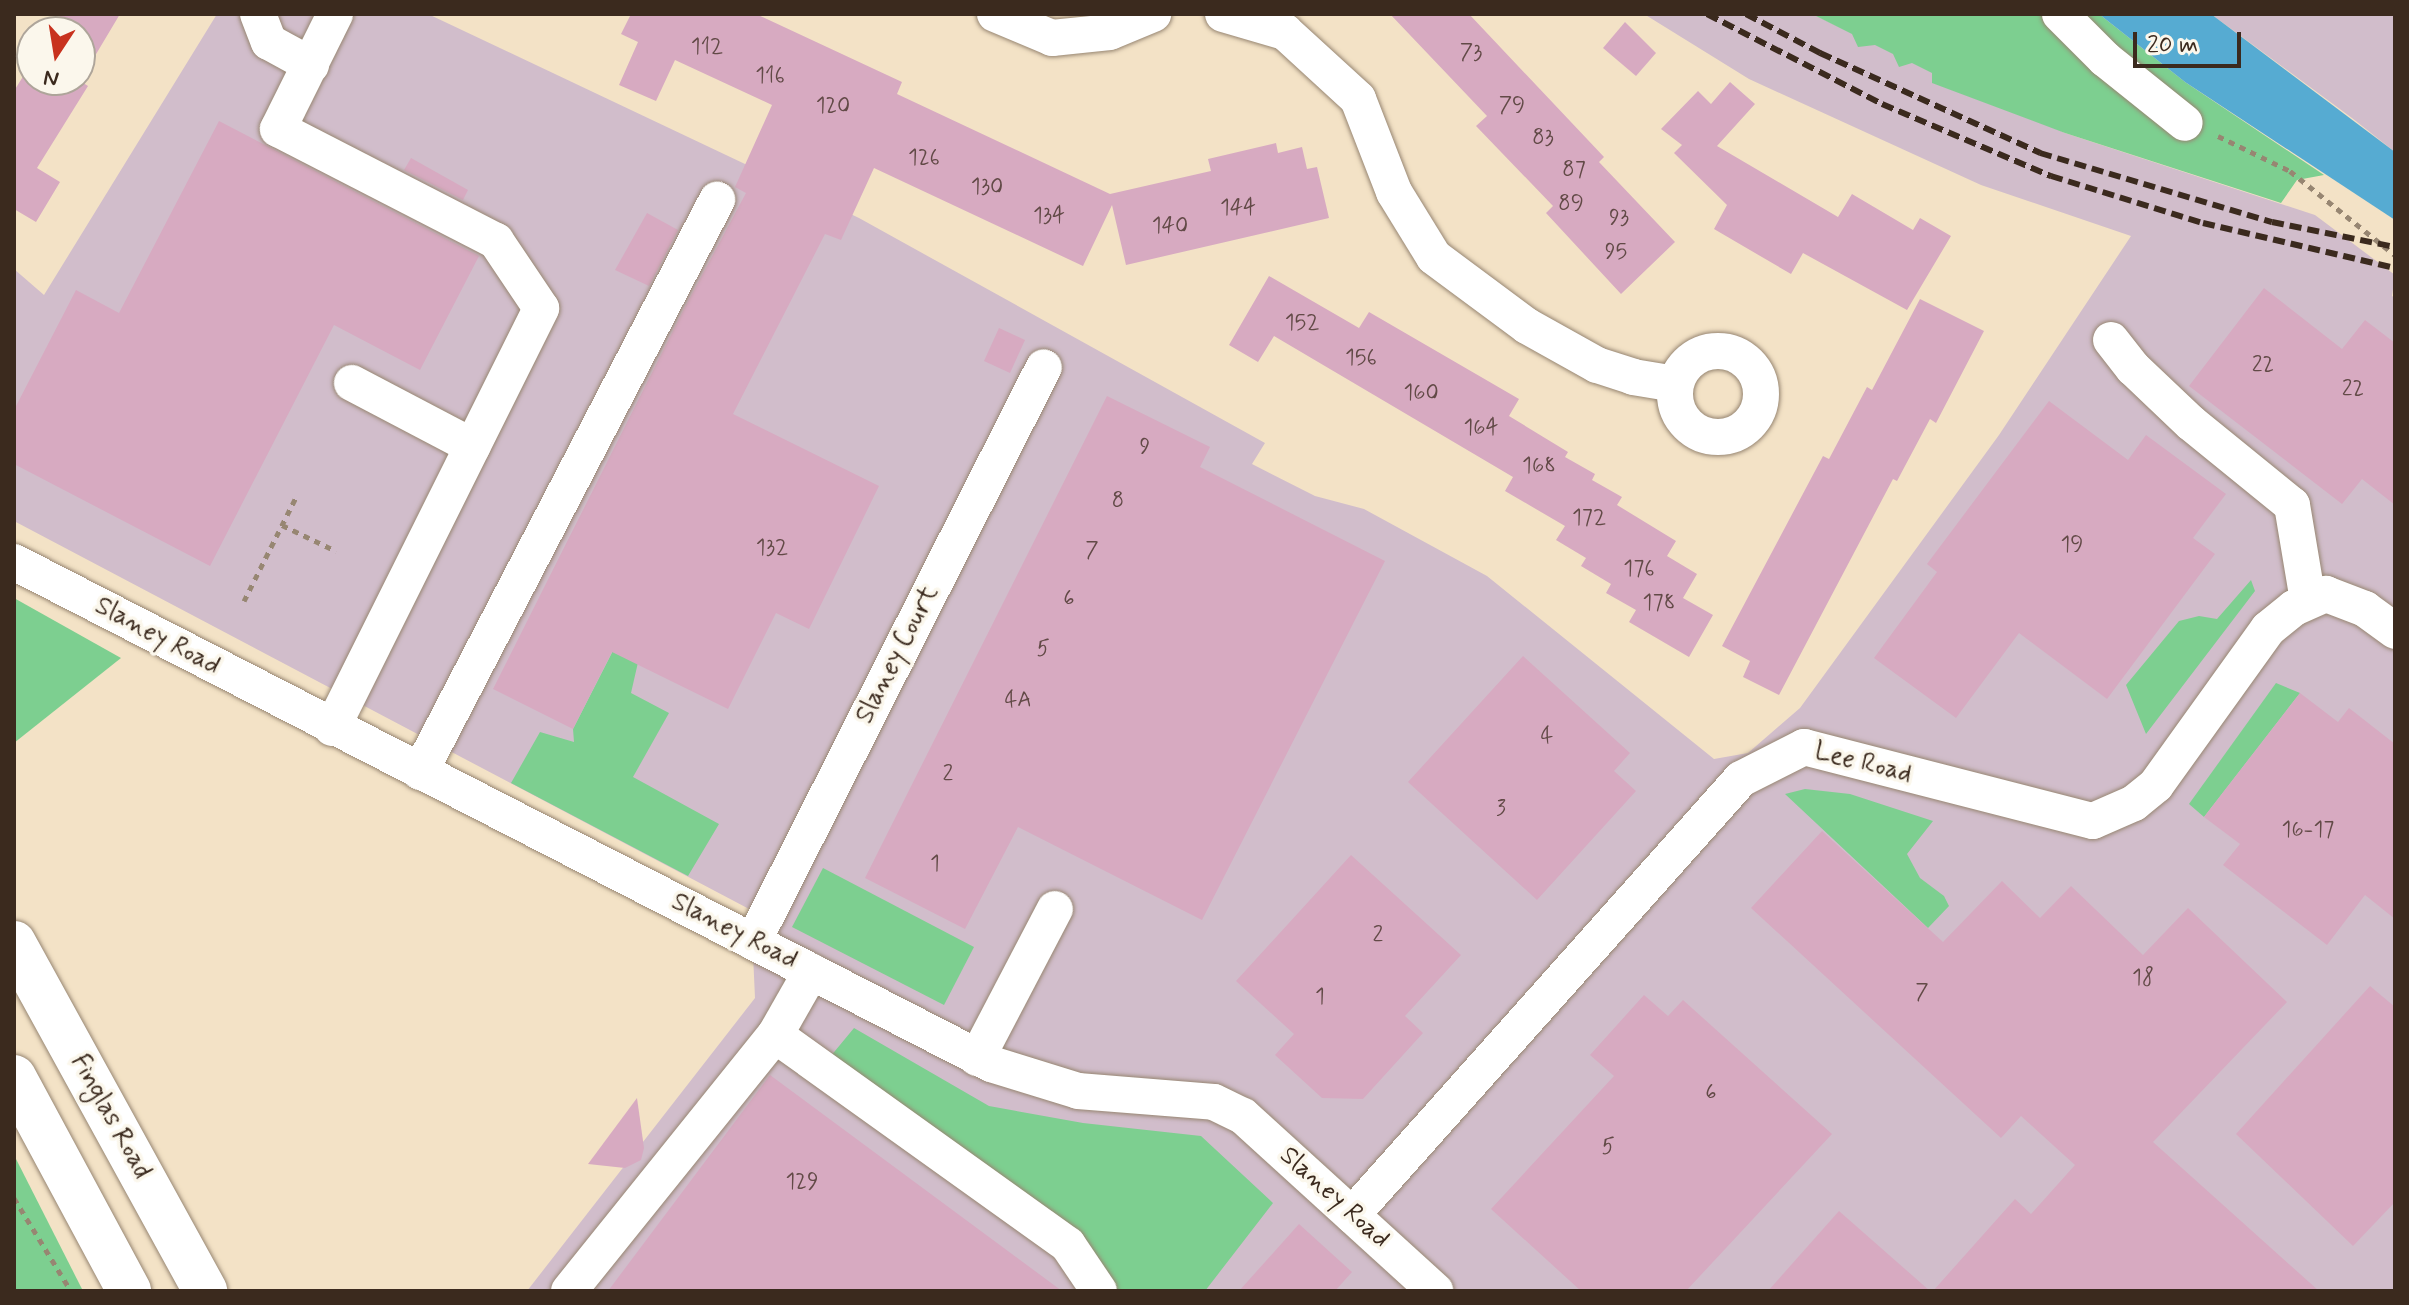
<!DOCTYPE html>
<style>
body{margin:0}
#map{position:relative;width:2409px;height:1305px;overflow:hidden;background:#f3e2c6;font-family:Mynerve,sans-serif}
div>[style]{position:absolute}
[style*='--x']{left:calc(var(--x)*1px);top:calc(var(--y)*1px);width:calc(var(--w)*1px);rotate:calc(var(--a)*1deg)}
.industrial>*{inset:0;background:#d1bdcb}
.green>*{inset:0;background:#7dcf90}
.water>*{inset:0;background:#56abd2}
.building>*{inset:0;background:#d7aac1}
.path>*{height:5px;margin-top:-2.5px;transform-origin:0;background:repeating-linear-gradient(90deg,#978672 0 6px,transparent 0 12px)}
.roads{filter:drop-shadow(0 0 2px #978672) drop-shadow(0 0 2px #978672)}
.minor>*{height:36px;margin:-18px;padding:0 18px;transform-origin:18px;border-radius:18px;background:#fff}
.minor>.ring{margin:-18px;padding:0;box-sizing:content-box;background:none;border:36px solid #fff;border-radius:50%}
.major>*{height:44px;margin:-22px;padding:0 22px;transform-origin:22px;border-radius:22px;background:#fff}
.rail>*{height:6px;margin-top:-3px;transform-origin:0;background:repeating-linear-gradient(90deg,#3b2a1e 0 12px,transparent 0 18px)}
span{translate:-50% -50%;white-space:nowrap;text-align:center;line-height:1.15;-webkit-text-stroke:7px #fbf7ec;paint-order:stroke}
.number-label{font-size:22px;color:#624a47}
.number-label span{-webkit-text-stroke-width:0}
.street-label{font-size:26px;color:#3b2a1e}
.frame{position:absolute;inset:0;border:16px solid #3b2a1e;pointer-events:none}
.north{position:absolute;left:16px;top:16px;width:80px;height:80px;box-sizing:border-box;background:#fbf7ec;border:2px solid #aea59a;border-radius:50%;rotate:192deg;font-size:22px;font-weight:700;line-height:32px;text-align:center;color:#3b2a1e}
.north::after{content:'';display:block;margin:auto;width:28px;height:36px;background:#c8321e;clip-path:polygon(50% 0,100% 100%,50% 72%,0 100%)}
.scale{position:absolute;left:2133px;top:32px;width:108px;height:36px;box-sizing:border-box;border:4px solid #3b2a1e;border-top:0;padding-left:10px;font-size:24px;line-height:28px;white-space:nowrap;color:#3b2a1e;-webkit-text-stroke:6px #fbf7ec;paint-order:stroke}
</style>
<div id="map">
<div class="industrial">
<div style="clip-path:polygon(217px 14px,428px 14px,859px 218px,1265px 443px,1252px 464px,1315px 496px,1364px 509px,1487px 576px,1714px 759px,1748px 753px,1800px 708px,1999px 435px,2131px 236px,1981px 185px,1749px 79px,1644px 14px,1812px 14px,2065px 133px,2315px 215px,2395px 275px,2392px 296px,2395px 298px,2395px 1291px,527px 1291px,755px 998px,751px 910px,14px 521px,14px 269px,44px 295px)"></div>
<div style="clip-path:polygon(2211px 14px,2395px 14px,2395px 152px,2352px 118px)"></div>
</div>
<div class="green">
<div style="clip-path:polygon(1812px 14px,2099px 14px,2185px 82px,2324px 175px,2297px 180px,2281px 203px,2065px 133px,1932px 83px,1932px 73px,1912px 63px,1899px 67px,1893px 54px,1875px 45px,1858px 47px,1852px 34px)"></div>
<div style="clip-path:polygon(663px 553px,631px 693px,669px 713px,633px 777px,719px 824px,688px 876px,511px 783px,540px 732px,574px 742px,573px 729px)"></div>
<div style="clip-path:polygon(2251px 580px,2255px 591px,2146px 734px,2126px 685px,2179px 621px,2199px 616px,2217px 619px)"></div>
<div style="clip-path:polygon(14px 598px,121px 658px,14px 743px)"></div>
<div style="clip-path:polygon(2276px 683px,2300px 693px,2204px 817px,2189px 804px)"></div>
<div style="clip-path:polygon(1805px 789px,1850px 794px,1933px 821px,1907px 854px,1920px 878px,1944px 896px,1949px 906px,1928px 928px,1785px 794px)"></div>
<div style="clip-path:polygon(823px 868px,974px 947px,944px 1005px,792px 927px)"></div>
<div style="clip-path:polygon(854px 1028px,989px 1106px,1083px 1123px,1201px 1136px,1273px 1203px,1205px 1291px,1112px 1291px,830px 1057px)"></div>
<div style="clip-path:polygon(14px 1155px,83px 1291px,14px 1291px)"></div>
</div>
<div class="water">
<div style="clip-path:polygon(2099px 14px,2211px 14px,2395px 152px,2395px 220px,2185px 82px)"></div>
</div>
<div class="building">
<div style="clip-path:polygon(61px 14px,120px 14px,80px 81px,88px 86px,37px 168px,60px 182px,36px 222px,14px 209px,14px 91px,32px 62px,32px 80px,80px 80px,80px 32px,50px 32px)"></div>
<div style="clip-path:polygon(631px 14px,756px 14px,902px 82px,897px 94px,1110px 194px,1211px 171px,1208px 159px,1276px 143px,1278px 153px,1302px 147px,1307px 169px,1317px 167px,1329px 218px,1126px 265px,1112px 205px,1083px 266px,874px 168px,841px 240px,825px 234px,733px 414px,879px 486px,809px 629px,776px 613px,728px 709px,612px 652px,573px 729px,493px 689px,685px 307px,746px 193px,735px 187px,772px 105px,675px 60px,656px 101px,619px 85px,638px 42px,621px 34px)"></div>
<div style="clip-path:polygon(1390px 14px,1469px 14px,1604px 157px,1599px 162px,1675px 242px,1621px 294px,1546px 213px,1553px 206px,1476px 126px,1487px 116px)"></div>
<div style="clip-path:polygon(1625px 22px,1656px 53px,1636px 76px,1603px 48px)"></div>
<div style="clip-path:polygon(1730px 82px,1755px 104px,1717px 146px,1838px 217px,1852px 194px,1913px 230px,1920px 218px,1951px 236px,1907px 310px,1803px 253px,1791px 274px,1714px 229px,1727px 205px,1674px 153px,1682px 145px,1661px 129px,1698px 91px,1711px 104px)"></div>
<div style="clip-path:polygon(219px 121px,479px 256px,420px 370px,334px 325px,210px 566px,14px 464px,14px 410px,76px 290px,119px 313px)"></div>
<div style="clip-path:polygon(411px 158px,468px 190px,463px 200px,404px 170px)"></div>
<div style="clip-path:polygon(647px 213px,678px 230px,649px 286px,615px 270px)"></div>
<div style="clip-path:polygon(1269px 276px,1359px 328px,1369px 312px,1519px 399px,1509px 416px,1568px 452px,1565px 457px,1595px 474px,1592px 480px,1622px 497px,1617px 505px,1676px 541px,1667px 556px,1697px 574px,1683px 598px,1713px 615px,1689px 657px,1629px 622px,1636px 610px,1606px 593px,1611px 584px,1581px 566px,1586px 558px,1556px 540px,1565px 526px,1505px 491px,1513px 477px,1274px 336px,1258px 362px,1229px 345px)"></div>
<div style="clip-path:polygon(2264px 288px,2342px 349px,2365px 320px,2395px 343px,2395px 505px,2362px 479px,2342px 504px,2189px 386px)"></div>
<div style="clip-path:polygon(1920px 299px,1984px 331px,1936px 423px,1930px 419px,1897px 481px,1893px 479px,1779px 695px,1743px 677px,1750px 661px,1722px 646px,1823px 456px,1829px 459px,1867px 387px,1872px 390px)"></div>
<div style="clip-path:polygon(999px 328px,1025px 340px,1010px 373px,984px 361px)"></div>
<div style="clip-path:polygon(1107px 396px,1210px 447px,1200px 467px,1385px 561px,1202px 920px,1018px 827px,965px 929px,865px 878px)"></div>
<div style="clip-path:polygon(2049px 401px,2128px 460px,2146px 435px,2226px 494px,2193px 538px,2215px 554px,2107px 699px,2019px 633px,1956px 718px,1874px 658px,1937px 572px,1927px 564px)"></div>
<div style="clip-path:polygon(1523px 656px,1630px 753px,1614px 771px,1636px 791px,1537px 900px,1408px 782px)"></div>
<div style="clip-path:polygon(2300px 693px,2338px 722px,2349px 708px,2395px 744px,2395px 919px,2365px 895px,2327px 945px,2223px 865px,2240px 844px,2204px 817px)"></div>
<div style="clip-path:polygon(1822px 831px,1943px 942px,2002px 881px,2040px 918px,2071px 886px,2143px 955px,2188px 908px,2287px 1002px,2153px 1142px,2319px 1291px,1933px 1291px,2015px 1199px,2031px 1214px,2075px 1165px,2021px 1116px,2001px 1138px,1751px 908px)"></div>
<div style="clip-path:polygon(1351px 855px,1461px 955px,1405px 1016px,1423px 1033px,1363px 1099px,1322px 1098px,1275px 1055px,1294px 1034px,1236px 981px)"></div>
<div style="clip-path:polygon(2370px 986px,2395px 1007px,2395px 1202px,2353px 1246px,2236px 1134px)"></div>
<div style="clip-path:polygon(1644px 995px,1668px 1016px,1683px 1000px,1832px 1134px,1686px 1291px,1581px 1291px,1491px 1209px,1614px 1076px,1590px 1055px)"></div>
<div style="clip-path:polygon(770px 1075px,1062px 1291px,608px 1291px)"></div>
<div style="clip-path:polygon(637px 1098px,644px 1148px,641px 1160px,625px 1168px,588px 1164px)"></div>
<div style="clip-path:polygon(1839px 1211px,1930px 1291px,1768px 1291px)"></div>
<div style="clip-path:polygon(1299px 1224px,1352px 1272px,1335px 1291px,1239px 1291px)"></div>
</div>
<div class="path">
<div style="--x:2218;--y:136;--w:80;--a:25.9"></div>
<div style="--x:2290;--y:171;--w:134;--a:38.7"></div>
<div style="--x:282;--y:525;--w:60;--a:25.7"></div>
<div style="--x:244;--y:601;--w:116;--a:-63.4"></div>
<div style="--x:14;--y:1198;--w:109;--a:58.5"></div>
</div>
<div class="roads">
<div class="minor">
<div style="--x:258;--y:14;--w:30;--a:69"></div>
<div style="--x:269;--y:42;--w:48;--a:28.7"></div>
<div style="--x:995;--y:14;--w:62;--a:22.8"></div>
<div style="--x:1052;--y:38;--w:58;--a:-5.9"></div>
<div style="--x:1110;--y:32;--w:47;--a:-22.7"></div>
<div style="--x:1223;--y:14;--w:65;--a:16.2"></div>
<div style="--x:1285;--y:32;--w:99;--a:42.5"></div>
<div style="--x:1358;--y:99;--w:100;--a:68.8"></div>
<div style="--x:1394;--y:192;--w:76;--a:58.4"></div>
<div style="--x:1434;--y:257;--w:116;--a:36.6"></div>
<div style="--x:1527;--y:326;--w:80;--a:29.1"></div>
<div style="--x:1597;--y:365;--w:38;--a:18"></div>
<div style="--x:1633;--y:377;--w:43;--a:9.5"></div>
<div style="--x:2060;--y:14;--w:64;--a:45"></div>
<div style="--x:2105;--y:59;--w:102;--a:38.7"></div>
<div style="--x:2111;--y:340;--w:36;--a:52"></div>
<div style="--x:2133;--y:368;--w:80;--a:43.5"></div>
<div style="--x:2191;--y:423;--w:130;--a:39.1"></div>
<div style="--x:2292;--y:505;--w:97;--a:80.5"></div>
<div class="ring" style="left:1675px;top:351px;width:50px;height:50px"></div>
<div style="--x:352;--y:383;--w:136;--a:27.7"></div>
<div style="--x:14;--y:562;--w:1098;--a:27.19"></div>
<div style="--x:991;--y:1064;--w:91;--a:17.2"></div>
<div style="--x:1078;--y:1091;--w:136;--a:4.6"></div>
<div style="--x:1214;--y:1102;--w:32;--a:26"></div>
<div style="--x:1243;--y:1116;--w:260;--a:42.3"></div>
<div style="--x:332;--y:728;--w:469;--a:-63.5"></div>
<div style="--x:541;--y:308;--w:81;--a:-123.9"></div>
<div style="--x:496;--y:241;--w:245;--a:-152.8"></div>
<div style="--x:278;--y:129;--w:128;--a:-63.6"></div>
<div style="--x:420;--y:772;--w:645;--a:-62.56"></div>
<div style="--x:753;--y:942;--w:644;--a:-63.16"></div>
<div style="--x:775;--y:1035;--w:360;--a:35.6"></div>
<div style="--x:1068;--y:1245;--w:55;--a:56"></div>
<div style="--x:977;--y:1058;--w:168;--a:-62.4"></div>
<div style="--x:1352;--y:1215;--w:584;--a:-48.26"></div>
<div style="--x:1741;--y:779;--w:71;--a:-26.9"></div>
<div style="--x:1804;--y:747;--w:298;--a:14.4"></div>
<div style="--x:2093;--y:821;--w:45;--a:-23.7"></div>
<div style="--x:2134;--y:803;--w:28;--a:-39"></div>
<div style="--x:2156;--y:785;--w:192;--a:-54.3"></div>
<div style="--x:2268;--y:629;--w:33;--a:-39"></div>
<div style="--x:2294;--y:608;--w:35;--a:-24"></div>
<div style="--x:2326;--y:594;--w:42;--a:21"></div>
<div style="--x:2365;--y:609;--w:37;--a:36"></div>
<div style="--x:569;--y:1291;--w:329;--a:-51.2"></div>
<div style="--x:775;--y:1035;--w:73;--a:-60.3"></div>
</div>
<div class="major">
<div style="--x:14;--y:943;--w:397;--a:61.2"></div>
<div style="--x:14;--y:1077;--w:243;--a:61.7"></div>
</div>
</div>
<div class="rail">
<div style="--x:1707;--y:14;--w:197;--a:27.2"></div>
<div style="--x:1882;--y:104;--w:184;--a:23.1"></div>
<div style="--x:2051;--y:176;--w:159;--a:17.2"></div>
<div style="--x:2203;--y:223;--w:197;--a:13.2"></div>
<div style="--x:1746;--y:14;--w:84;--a:27.8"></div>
<div style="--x:1820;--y:53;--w:242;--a:24.4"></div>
<div style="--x:2040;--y:153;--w:242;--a:16.6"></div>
<div style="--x:2272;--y:222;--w:126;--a:11.5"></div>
</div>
<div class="number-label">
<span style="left:707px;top:48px">112</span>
<span style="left:1471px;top:54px">73</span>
<span style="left:770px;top:77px">116</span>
<span style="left:833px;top:107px">120</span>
<span style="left:1512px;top:107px">79</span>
<span style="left:1543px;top:139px">83</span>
<span style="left:924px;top:159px">126</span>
<span style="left:1574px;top:171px">87</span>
<span style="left:987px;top:188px">130</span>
<span style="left:1571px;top:205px">89</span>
<span style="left:1238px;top:209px">144</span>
<span style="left:1049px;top:217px">134</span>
<span style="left:1619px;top:219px">93</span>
<span style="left:1170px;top:227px">140</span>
<span style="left:1616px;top:253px">95</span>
<span style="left:1302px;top:324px">152</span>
<span style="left:1361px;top:359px">156</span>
<span style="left:2263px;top:366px">22</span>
<span style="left:2353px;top:390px">22</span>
<span style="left:1421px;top:394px">160</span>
<span style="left:1481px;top:429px">164</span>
<span style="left:1145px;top:448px">9</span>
<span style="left:1539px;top:467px">168</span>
<span style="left:1118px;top:502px">8</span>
<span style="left:1589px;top:519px">172</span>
<span style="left:2072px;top:546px">19</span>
<span style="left:772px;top:549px">132</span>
<span style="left:1092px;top:552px">7</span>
<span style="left:1639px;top:570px">176</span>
<span style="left:1069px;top:600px">6</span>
<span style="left:1659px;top:604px">178</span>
<span style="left:1043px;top:650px">5</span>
<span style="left:1018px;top:701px">4A</span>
<span style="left:1547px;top:737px">4</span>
<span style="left:948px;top:775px">2</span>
<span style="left:1501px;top:810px">3</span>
<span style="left:2308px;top:831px">16-17</span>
<span style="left:935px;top:865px">1</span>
<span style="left:1378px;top:936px">2</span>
<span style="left:2143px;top:979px">18</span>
<span style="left:1922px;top:994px">7</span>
<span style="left:1320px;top:998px">1</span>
<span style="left:1711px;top:1094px">6</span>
<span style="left:1608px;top:1148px">5</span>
<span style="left:802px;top:1183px">129</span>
</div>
<div class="street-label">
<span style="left:157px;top:637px;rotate:28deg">Slaney Road</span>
<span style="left:898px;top:655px;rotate:-63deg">Slaney Court</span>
<span style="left:1863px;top:764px;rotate:14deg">Lee Road</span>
<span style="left:734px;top:932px;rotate:27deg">Slaney Road</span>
<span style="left:110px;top:1117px;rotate:61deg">Finglas Road</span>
<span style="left:1334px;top:1198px;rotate:42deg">Slaney Road</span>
</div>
<div class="frame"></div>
<div class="north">N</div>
<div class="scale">20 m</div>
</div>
